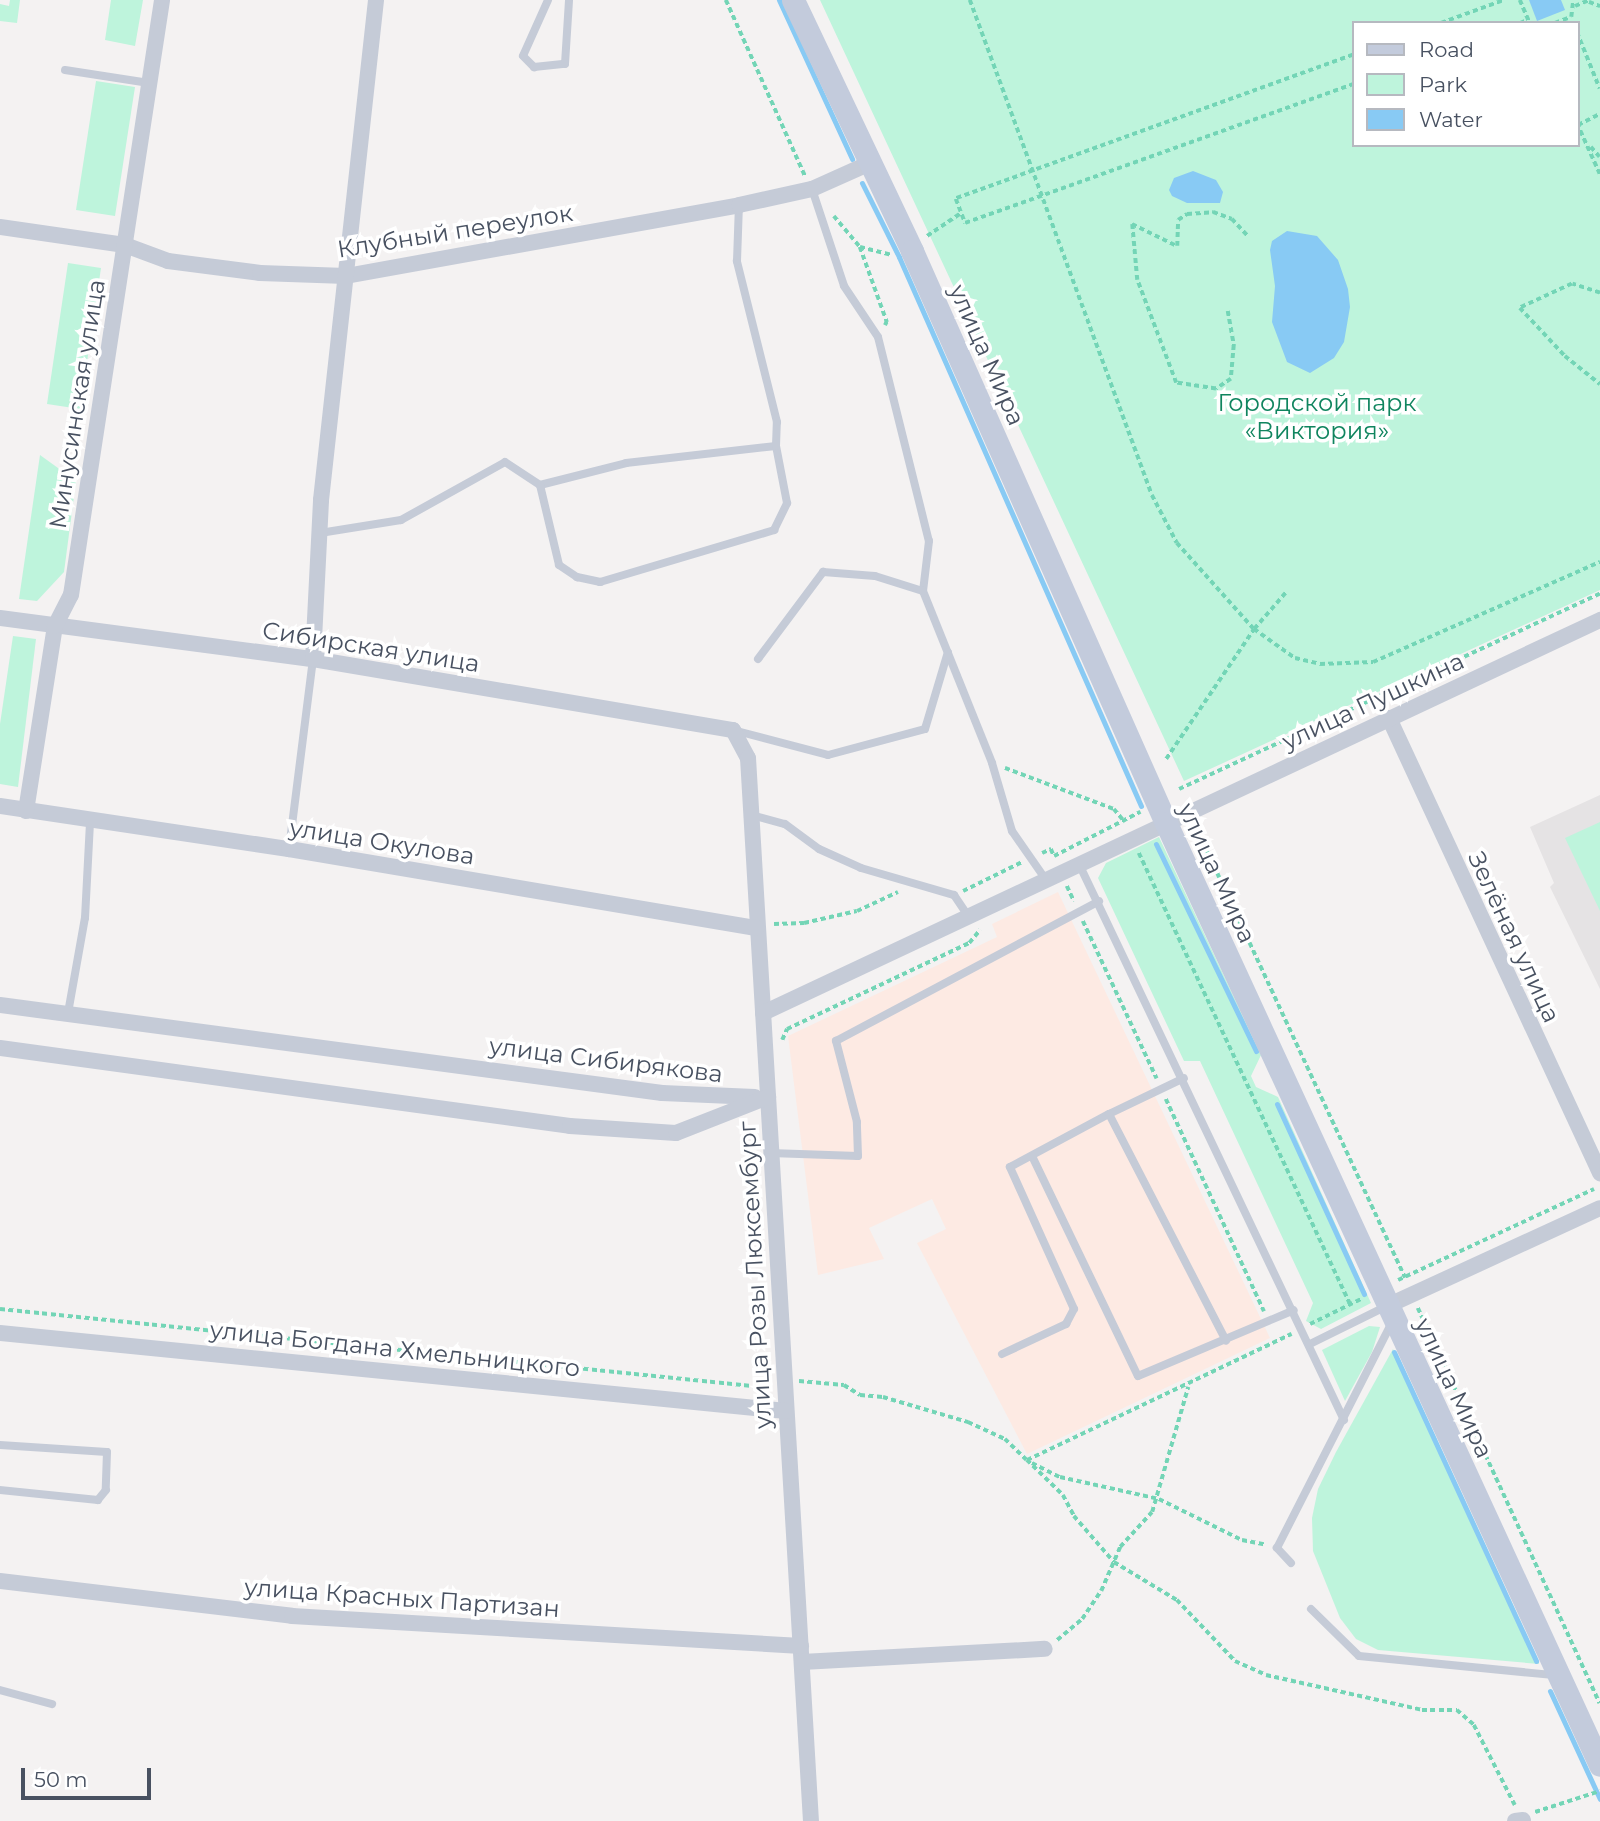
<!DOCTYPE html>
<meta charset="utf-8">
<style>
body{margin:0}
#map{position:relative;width:1600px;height:1821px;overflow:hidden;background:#f4f2f2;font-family:Montserrat,sans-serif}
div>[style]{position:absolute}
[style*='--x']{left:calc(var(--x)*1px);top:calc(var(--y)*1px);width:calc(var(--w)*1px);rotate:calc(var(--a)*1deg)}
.education>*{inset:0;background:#e5e3e4}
.medical>*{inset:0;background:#fdeae3}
.green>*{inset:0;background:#bef4dc}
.water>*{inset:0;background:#88caf4}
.stream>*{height:5px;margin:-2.5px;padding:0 2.5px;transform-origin:2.5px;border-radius:2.5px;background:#88caf4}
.path>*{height:3.5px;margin-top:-1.75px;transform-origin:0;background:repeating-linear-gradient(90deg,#73d5b6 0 5px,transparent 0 8.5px)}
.lane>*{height:8px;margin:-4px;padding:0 4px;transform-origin:4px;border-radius:4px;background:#c5cbd7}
.street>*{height:16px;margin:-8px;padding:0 8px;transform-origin:8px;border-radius:8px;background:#c5cbd7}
.secondary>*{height:23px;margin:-11.5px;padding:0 11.5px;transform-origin:11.5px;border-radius:11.5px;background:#c3cbdc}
span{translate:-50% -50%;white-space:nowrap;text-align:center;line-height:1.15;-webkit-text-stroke:7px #fff;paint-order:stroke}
.street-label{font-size:24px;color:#485161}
.park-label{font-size:24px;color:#10855f}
.legend{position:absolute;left:1352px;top:21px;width:228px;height:126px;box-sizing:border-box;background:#fff;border:2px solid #b6b9c0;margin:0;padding:9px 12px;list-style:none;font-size:21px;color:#485161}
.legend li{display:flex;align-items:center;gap:14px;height:35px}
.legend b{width:35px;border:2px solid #b6b9c0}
.scale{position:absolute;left:21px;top:1768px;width:130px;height:32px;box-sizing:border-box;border:4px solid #485161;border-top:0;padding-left:9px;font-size:21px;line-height:24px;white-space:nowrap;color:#485161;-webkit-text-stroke:5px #fff;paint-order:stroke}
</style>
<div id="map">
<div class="education">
<div style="clip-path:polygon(1600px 795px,1600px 989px,1550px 887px,1554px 883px,1530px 827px)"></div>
</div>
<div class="medical">
<div style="clip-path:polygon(1058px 892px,1270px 1338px,1027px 1454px,917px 1243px,946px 1229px,932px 1199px,869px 1228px,884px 1259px,818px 1275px,788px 1036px,997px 937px,992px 924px)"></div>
</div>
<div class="green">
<div style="clip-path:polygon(10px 0,20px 0,17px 23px,0 21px,0 4px,9px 6px)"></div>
<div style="clip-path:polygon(111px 0,143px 0,135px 46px,105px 40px)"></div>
<div style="clip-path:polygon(evenodd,820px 0,1600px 0,1600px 590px,1184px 781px,820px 0,1353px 23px,1577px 23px,1577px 145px,1353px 145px,1353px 23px)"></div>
<div style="clip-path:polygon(96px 81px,135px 87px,115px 216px,76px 210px)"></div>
<div style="clip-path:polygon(68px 263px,101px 268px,80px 409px,47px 404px)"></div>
<div style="clip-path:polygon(40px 455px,76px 481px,64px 572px,37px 601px,19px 599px)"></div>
<div style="clip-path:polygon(13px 636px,36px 639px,18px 787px,0 784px,0 724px)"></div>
<div style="clip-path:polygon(1600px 822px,1600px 911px,1565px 838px)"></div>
<div style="clip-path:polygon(1159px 837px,1261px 1055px,1251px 1076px,1256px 1087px,1278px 1097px,1371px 1303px,1321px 1329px,1306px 1321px,1313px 1303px,1200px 1061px,1184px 1061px,1098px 878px,1106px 863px)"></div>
<div style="clip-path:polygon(1369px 1326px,1380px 1327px,1372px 1352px,1345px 1401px,1322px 1350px)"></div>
<div style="clip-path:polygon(1393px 1349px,1539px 1664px,1378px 1650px,1356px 1639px,1340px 1618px,1313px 1551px,1312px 1518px,1318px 1489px,1336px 1452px)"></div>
</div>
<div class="water">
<div style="clip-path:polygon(1529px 0,1561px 0,1565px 10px,1537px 21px)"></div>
<div style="clip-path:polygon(1193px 171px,1216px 180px,1223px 192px,1220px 203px,1187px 203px,1172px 196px,1169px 190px,1174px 178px)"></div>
<div style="clip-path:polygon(1287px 231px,1317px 236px,1338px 260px,1348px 289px,1350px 307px,1344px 342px,1334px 358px,1310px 373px,1287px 362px,1272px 322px,1275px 286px,1270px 250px,1272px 241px)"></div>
</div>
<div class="stream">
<div style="--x:779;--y:0;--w:175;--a:65.3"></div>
<div style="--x:862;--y:183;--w:83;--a:63.4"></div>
<div style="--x:899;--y:257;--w:600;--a:66.21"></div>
<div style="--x:1156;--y:844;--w:230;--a:64.2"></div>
<div style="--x:1277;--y:1104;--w:209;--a:65.4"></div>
<div style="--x:1394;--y:1352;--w:340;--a:65.3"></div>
<div style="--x:1550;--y:1691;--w:119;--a:65.2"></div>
</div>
<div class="path">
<div style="--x:726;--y:0;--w:193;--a:65.8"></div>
<div style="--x:970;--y:0;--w:527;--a:69.81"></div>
<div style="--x:1152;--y:495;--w:54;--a:62.5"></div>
<div style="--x:1177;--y:543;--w:115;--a:48.2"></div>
<div style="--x:1254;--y:629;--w:50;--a:35.3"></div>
<div style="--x:1295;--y:658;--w:26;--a:13"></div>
<div style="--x:1320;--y:664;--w:53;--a:-2.2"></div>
<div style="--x:1373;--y:662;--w:248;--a:-23.8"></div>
<div style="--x:1520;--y:0;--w:25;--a:67"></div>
<div style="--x:1589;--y:2;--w:12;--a:20"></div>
<div style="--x:1575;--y:6;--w:15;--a:-23"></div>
<div style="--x:1441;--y:23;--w:67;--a:-20.1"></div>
<div style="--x:1520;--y:23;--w:8;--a:-23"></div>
<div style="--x:1555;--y:23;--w:17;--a:-21"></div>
<div style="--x:1571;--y:17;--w:17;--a:-83"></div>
<div style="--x:1577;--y:32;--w:61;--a:68"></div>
<div style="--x:1353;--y:55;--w:422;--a:160.1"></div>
<div style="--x:956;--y:199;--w:26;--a:69"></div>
<div style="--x:965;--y:223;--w:412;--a:-19.7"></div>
<div style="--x:1577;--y:123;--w:56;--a:65.7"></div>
<div style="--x:1578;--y:125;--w:25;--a:-27"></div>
<div style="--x:1591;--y:147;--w:13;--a:48"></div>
<div style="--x:834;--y:216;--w:40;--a:50"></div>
<div style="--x:860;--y:247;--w:80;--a:70.2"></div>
<div style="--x:887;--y:322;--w:4;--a:117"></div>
<div style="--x:927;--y:236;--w:41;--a:-34.1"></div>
<div style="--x:860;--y:247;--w:33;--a:14"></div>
<div style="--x:1600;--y:293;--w:29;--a:-162"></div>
<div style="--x:1572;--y:284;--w:57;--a:155.2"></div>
<div style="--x:1520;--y:308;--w:66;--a:46.8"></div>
<div style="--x:1565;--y:356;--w:45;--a:38.7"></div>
<div style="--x:1228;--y:311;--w:35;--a:80"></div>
<div style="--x:1234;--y:345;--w:34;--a:95"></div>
<div style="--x:1231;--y:379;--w:18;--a:146"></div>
<div style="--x:1216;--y:389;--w:40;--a:-171.5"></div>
<div style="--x:1176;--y:383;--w:110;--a:-110.7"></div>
<div style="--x:1137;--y:280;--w:56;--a:-95.1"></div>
<div style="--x:1132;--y:224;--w:50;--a:26.1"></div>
<div style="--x:1177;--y:246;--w:26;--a:-88"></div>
<div style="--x:1178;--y:220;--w:11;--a:-34"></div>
<div style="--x:1187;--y:214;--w:26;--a:-4"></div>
<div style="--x:1213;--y:212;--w:20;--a:20"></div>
<div style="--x:1232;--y:219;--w:25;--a:47"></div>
<div style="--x:1166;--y:759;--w:157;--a:-55.9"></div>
<div style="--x:1254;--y:629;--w:50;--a:-49"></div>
<div style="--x:1005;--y:768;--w:116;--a:20.6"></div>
<div style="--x:1114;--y:809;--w:17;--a:50"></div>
<div style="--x:1179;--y:789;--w:464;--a:-24.9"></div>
<div style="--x:1196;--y:827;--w:497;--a:65.1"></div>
<div style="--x:1042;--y:853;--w:10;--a:-24"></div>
<div style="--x:1051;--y:849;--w:8;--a:67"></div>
<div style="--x:1054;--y:856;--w:97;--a:-27.1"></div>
<div style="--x:1139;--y:853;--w:500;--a:64.92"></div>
<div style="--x:1067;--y:886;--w:17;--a:65"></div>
<div style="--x:963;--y:891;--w:66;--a:-26.2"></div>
<div style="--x:1083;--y:921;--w:174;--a:64.9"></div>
<div style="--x:774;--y:924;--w:30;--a:-2"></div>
<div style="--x:804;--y:923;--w:54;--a:-12.8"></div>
<div style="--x:857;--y:911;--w:45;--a:-24.9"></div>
<div style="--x:782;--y:1040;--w:12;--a:-66"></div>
<div style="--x:787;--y:1029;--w:201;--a:-25.3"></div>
<div style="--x:969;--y:943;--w:17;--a:-50"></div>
<div style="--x:1166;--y:1099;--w:234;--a:65.2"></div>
<div style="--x:1398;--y:1280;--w:216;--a:-24.9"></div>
<div style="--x:1418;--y:1308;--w:435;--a:65.3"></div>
<div style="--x:0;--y:1309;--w:775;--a:5.85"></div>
<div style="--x:1310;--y:1324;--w:59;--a:-26.1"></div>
<div style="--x:799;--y:1381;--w:45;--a:5.1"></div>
<div style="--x:844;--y:1385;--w:19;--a:32"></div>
<div style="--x:860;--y:1395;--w:23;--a:5"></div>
<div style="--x:883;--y:1397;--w:89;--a:16.4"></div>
<div style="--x:968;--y:1422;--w:41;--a:24.7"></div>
<div style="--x:1005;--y:1439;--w:30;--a:44"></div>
<div style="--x:1027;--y:1460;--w:293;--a:-25.5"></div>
<div style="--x:1027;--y:1460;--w:50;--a:44.2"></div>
<div style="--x:1063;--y:1495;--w:24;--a:62"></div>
<div style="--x:1074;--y:1516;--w:61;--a:49"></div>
<div style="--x:1114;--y:1562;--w:74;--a:31.1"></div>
<div style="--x:1177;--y:1600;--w:84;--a:46.4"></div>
<div style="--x:1235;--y:1661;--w:34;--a:24"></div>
<div style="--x:1266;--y:1675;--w:160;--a:12.6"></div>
<div style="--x:1422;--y:1710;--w:35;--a:0"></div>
<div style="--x:1457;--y:1710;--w:23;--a:41"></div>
<div style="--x:1474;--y:1725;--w:90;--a:62.9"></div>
<div style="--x:1032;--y:1463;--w:31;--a:27"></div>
<div style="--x:1060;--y:1477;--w:101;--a:12.5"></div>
<div style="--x:1159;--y:1499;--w:93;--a:26.3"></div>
<div style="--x:1242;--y:1540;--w:25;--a:11"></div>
<div style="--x:1057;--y:1640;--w:33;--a:-40"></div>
<div style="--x:1082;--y:1619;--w:34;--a:-56"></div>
<div style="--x:1101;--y:1591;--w:48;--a:-66.6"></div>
<div style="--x:1120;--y:1547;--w:47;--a:-47.6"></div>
<div style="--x:1152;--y:1512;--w:130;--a:-73.9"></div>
<div style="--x:1535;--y:1812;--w:68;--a:-17.9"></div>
</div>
<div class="lane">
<div style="--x:548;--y:0;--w:61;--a:114.1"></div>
<div style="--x:523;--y:56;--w:16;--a:45"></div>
<div style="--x:534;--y:67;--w:31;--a:-6"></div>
<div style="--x:565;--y:64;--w:64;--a:-86.4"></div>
<div style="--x:65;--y:70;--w:85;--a:8.8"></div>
<div style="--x:812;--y:189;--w:102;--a:71.7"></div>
<div style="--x:844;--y:286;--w:61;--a:56.3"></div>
<div style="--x:878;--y:337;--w:210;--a:76"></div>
<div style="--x:929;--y:541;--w:50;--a:96.8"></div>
<div style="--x:923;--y:591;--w:185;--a:68.1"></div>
<div style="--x:992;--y:763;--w:71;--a:73.6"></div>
<div style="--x:1012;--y:831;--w:60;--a:55.2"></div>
<div style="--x:540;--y:485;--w:89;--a:-14.3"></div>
<div style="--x:626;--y:463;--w:151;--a:-6.5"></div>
<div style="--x:320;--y:533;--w:82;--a:-9.1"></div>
<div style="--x:401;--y:520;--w:119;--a:-29.1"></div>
<div style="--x:505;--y:462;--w:42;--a:33.3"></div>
<div style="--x:540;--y:485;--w:82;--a:76.6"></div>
<div style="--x:559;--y:565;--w:22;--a:34"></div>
<div style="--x:577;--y:577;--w:24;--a:12"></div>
<div style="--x:600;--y:582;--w:182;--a:-16.6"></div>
<div style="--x:774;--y:530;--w:30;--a:-64"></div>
<div style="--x:787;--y:503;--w:58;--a:-100.9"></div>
<div style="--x:776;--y:446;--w:24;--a:-88"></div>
<div style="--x:777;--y:422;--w:166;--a:-104"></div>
<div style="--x:737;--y:261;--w:56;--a:-88"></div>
<div style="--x:758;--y:659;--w:109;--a:-53.2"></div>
<div style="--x:823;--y:572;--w:52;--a:4.4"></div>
<div style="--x:875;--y:576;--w:50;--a:17.4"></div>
<div style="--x:733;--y:730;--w:98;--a:14.7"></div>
<div style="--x:828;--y:755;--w:100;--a:-15"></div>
<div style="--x:925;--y:729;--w:80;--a:-73.4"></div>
<div style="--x:751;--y:815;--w:35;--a:15"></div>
<div style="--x:785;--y:824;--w:42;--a:36.3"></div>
<div style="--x:819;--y:849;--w:46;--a:24.3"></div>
<div style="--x:861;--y:868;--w:97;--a:16.2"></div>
<div style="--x:954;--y:895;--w:25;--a:56"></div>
<div style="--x:289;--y:849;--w:192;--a:-82.8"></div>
<div style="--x:1079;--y:864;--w:616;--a:64.52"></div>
<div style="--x:68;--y:1013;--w:97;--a:-79.9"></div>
<div style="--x:85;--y:918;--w:96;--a:-87"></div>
<div style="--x:1109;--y:1114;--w:83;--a:-25.6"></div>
<div style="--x:770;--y:1153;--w:88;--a:2"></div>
<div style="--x:858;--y:1156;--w:34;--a:-92"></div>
<div style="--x:857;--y:1122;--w:84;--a:-104.5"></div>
<div style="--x:836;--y:1041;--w:298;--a:-28"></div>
<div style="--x:1032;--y:1156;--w:244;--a:64.3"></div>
<div style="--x:1138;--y:1376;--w:169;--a:-22.9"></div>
<div style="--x:1310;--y:1344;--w:86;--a:-26.3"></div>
<div style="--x:1002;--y:1354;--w:71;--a:-25.1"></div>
<div style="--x:1066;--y:1324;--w:17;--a:-62"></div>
<div style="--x:1074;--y:1309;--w:156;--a:-114.3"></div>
<div style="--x:1010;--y:1167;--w:112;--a:-28.2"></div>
<div style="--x:1109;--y:1114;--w:255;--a:62.7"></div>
<div style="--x:0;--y:1445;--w:107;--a:3.7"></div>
<div style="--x:107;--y:1452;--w:38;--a:92"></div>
<div style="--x:106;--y:1490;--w:13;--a:129"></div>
<div style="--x:98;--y:1500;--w:99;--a:-174.2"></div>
<div style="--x:1291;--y:1563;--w:21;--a:-133"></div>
<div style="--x:1277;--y:1548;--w:254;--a:-63"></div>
<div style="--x:1311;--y:1609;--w:67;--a:44.4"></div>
<div style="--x:1359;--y:1656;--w:196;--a:5.6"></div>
<div style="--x:0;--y:1690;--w:54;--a:15.1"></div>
</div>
<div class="street">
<div style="--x:0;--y:227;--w:126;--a:8.2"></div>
<div style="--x:125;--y:245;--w:46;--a:20.4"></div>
<div style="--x:168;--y:261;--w:93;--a:7.4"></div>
<div style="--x:260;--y:273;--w:86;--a:2"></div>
<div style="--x:346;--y:276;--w:399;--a:-10.2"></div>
<div style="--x:739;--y:205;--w:75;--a:-12.4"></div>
<div style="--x:812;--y:189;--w:64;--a:-24.1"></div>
<div style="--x:0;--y:618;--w:316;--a:7.5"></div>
<div style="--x:313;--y:659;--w:426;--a:9.6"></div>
<div style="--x:733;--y:730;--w:32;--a:62"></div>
<div style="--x:748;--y:758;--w:1065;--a:86.61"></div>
<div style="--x:313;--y:659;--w:159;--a:-87.1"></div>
<div style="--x:321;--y:500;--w:503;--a:-83.72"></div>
<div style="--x:1389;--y:718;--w:502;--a:65.12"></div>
<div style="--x:0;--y:806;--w:292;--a:8.5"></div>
<div style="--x:289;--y:849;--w:474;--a:9.6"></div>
<div style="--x:26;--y:811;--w:187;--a:-81.1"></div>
<div style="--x:55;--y:626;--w:35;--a:-63"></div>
<div style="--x:71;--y:595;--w:602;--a:-81.3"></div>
<div style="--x:0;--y:1005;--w:668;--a:7.57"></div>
<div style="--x:662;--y:1093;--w:93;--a:2.5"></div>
<div style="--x:763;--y:1013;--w:925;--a:-25.15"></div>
<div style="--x:0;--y:1048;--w:575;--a:7.79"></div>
<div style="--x:570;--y:1126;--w:106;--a:3.8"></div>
<div style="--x:676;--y:1133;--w:99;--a:-21.4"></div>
<div style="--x:1387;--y:1306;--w:234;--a:-24.7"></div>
<div style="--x:0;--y:1333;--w:790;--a:5.67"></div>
<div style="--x:0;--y:1581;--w:294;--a:6.8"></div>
<div style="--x:292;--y:1616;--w:510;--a:3.37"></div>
<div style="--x:802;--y:1662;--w:243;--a:-3.1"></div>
<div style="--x:1515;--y:1821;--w:8;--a:-7"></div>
</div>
<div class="secondary">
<div style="--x:793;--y:0;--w:278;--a:64.6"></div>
<div style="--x:912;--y:251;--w:626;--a:66.06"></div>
<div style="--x:1166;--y:823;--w:1037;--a:65.26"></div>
</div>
<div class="street-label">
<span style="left:455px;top:231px;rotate:-9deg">Клубный переулок</span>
<span style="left:987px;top:355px;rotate:66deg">улица Мира</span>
<span style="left:77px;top:404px;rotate:-81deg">Минусинская улица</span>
<span style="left:371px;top:647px;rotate:9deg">Сибирская улица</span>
<span style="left:1373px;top:701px;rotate:-25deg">улица Пушкина</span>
<span style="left:382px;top:842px;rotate:9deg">улица Окулова</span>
<span style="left:1217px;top:873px;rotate:65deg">улица Мира</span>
<span style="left:1514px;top:937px;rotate:65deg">Зелёная улица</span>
<span style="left:606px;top:1060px;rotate:7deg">улица Сибирякова</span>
<span style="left:755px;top:1275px;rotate:-93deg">улица Розы Люксембург</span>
<span style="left:395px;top:1349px;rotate:6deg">улица Богдана Хмельницкого</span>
<span style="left:1454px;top:1388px;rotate:65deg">улица Мира</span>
<span style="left:402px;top:1598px;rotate:4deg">улица Красных Партизан</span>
</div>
<div class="park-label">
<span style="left:1317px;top:417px">Городской парк<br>«Виктория»</span>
</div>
<ul class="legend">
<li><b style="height:9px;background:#c3cbdc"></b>Road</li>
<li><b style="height:19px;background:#bef4dc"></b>Park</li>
<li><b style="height:19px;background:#88caf4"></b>Water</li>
</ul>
<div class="scale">50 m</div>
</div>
